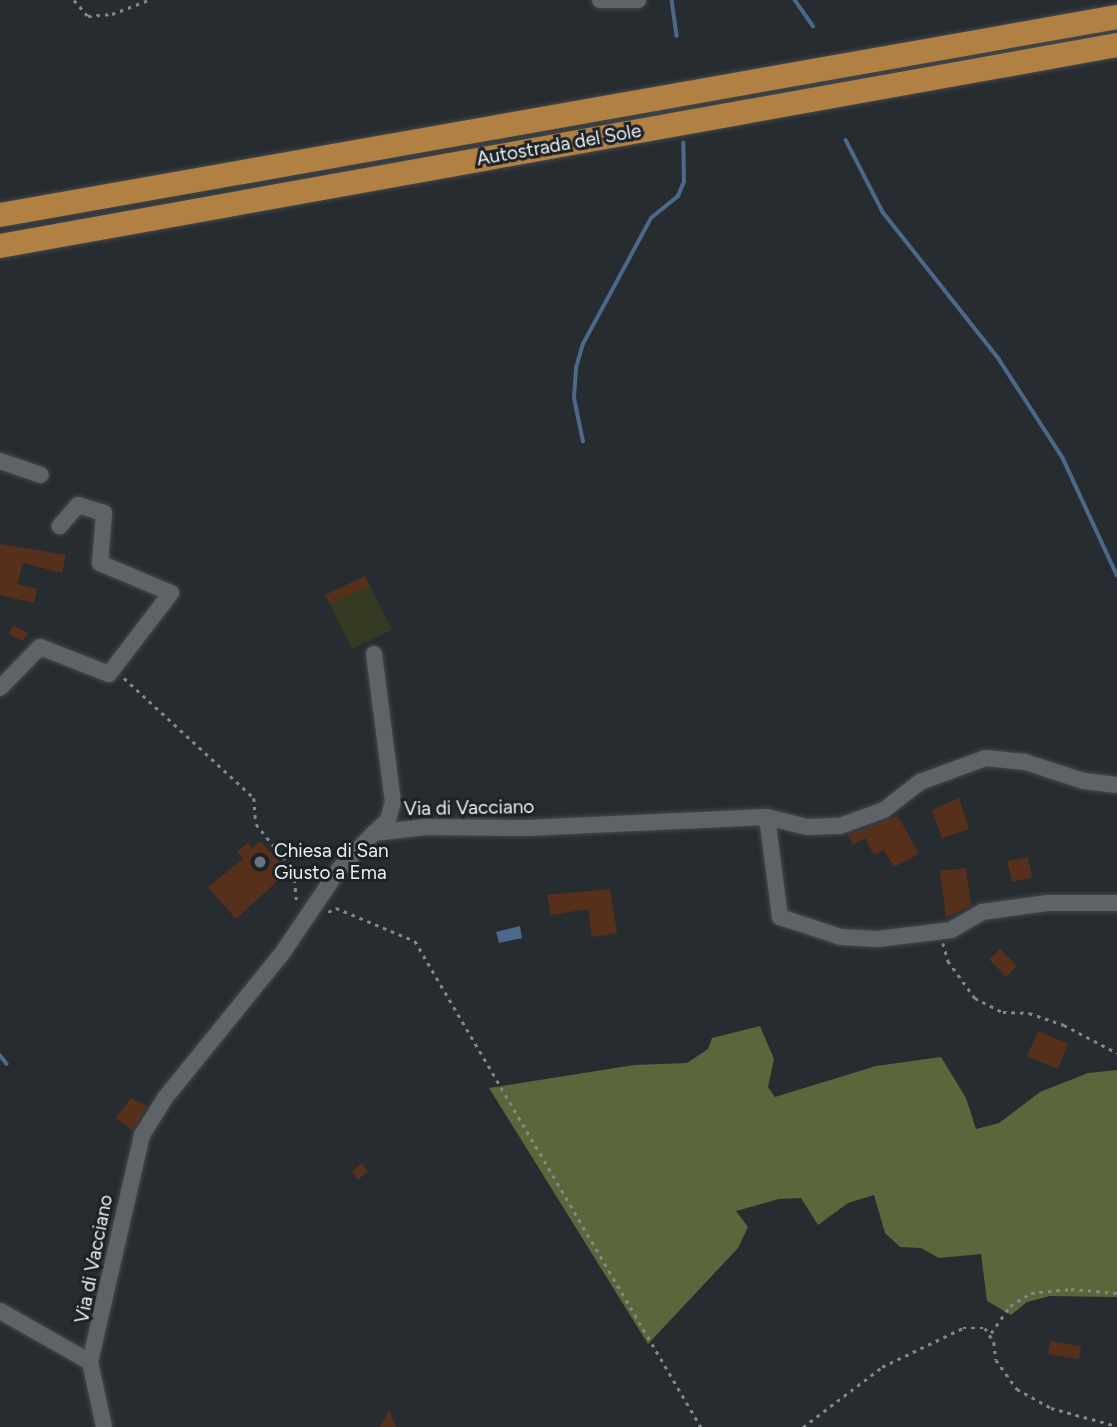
<!DOCTYPE html>
<style>
body{margin:0}
#map{position:relative;width:1117px;height:1427px;overflow:hidden;background:#272c30;font-family:Figtree,sans-serif}
div>[style]{position:absolute}
[style*='--x']{left:calc(var(--x)*1px);top:calc(var(--y)*1px);width:calc(var(--w)*1px);rotate:calc(var(--a)*1deg)}
.green>*{inset:0;background:#343a22}
.forest>*{inset:0;background:#5b663a}
.water>*{inset:0;background:#4c698c}
.stream>*{height:3.5px;margin:-1.75px;padding:0 1.75px;transform-origin:1.75px;border-radius:1.75px;background:#4c698c}
.building>*{inset:0;background:#57301b}
.path>*{height:2.5px;margin-top:-1.25px;transform-origin:0;background:repeating-linear-gradient(90deg,#82878a 0 3.5px,transparent 0 8.5px)}
.roads{filter:drop-shadow(0 0 2px #45494c) drop-shadow(0 0 2px #45494c)}
.minor>*{height:16px;margin:-8px;padding:0 8px;transform-origin:8px;border-radius:8px;background:#5e6368}
.highway>*{height:24px;margin:-12px;padding:0 12px;transform-origin:12px;border-radius:12px;background:#b18143}
.dots>*{width:19px;height:19px;translate:-50% -50%;box-sizing:border-box;border:4px solid #1d2226;border-radius:50%}
span{translate:-50% -50%;white-space:nowrap;text-align:center;line-height:1.15;-webkit-text-stroke:6px #1d2226;paint-order:stroke}
.street-label{font-size:19px;color:#eceff2}
.poi-label{font-size:19px;color:#eceff2}
.left{translate:0 -50%;text-align:left}
</style>
<div id="map">
<div class="green">
<div style="clip-path:polygon(365px 576px,392px 630px,352px 649px,325px 595px)"></div>
</div>
<div class="forest">
<div style="clip-path:polygon(760px 1026px,774px 1059px,768px 1087px,775px 1097px,876px 1066px,941px 1057px,966px 1098px,976px 1129px,999px 1123px,1040px 1092px,1088px 1073px,1117px 1070px,1117px 1297px,1050px 1296px,1027px 1302px,1011px 1315px,987px 1301px,981px 1254px,939px 1258px,921px 1248px,900px 1247px,885px 1233px,874px 1195px,848px 1203px,818px 1225px,801px 1198px,779px 1199px,736px 1211px,748px 1227px,738px 1248px,648px 1344px,489px 1088px,634px 1065px,687px 1063px,708px 1049px,712px 1038px)"></div>
</div>
<div class="water">
<div style="clip-path:polygon(520px 926px,522px 938px,499px 943px,496px 932px)"></div>
</div>
<div class="stream">
<div style="--x:672;--y:0;--w:36;--a:82"></div>
<div style="--x:795;--y:0;--w:32;--a:55"></div>
<div style="--x:846;--y:140;--w:81;--a:62.8"></div>
<div style="--x:883;--y:212;--w:187;--a:51.7"></div>
<div style="--x:999;--y:359;--w:118;--a:57.1"></div>
<div style="--x:1063;--y:458;--w:129;--a:65.2"></div>
<div style="--x:583;--y:442;--w:45;--a:-101.6"></div>
<div style="--x:574;--y:398;--w:30;--a:-86"></div>
<div style="--x:576;--y:368;--w:25;--a:-74"></div>
<div style="--x:583;--y:344;--w:143;--a:-61.6"></div>
<div style="--x:651;--y:218;--w:35;--a:-39"></div>
<div style="--x:678;--y:196;--w:15;--a:-67"></div>
<div style="--x:684;--y:182;--w:39;--a:-91"></div>
<div style="--x:0;--y:1055;--w:11;--a:52"></div>
</div>
<div class="building">
<div style="clip-path:polygon(0 544px,66px 555px,62px 573px,23px 563px,17px 584px,37px 589px,34px 603px,0 595px)"></div>
<div style="clip-path:polygon(365px 576px,370px 586px,330px 604px,325px 595px)"></div>
<div style="clip-path:polygon(13px 625px,28px 633px,23px 641px,9px 634px)"></div>
<div style="clip-path:polygon(959px 798px,969px 829px,942px 838px,932px 810px)"></div>
<div style="clip-path:polygon(898px 816px,919px 854px,894px 867px,884px 850px,874px 855px,865px 838px,853px 845px,847px 835px)"></div>
<div style="clip-path:polygon(260px 841px,288px 871px,236px 919px,208px 887px,243px 859px,237px 852px,248px 843px,252px 848px)"></div>
<div style="clip-path:polygon(1028px 857px,1032px 877px,1012px 882px,1007px 861px)"></div>
<div style="clip-path:polygon(966px 868px,971px 906px,946px 917px,940px 871px)"></div>
<div style="clip-path:polygon(610px 889px,617px 933px,592px 937px,588px 909px,551px 915px,547px 895px)"></div>
<div style="clip-path:polygon(1000px 949px,1017px 966px,1006px 977px,989px 959px)"></div>
<div style="clip-path:polygon(1038px 1031px,1068px 1044px,1058px 1069px,1027px 1056px)"></div>
<div style="clip-path:polygon(131px 1098px,147px 1106px,133px 1131px,116px 1118px)"></div>
<div style="clip-path:polygon(362px 1163px,368px 1171px,358px 1180px,352px 1172px)"></div>
<div style="clip-path:polygon(1050px 1341px,1081px 1346px,1079px 1359px,1048px 1354px)"></div>
<div style="clip-path:polygon(389px 1410px,396px 1427px,380px 1427px)"></div>
</div>
<div class="path">
<div style="--x:74;--y:0;--w:21;--a:49"></div>
<div style="--x:88;--y:16;--w:24;--a:-5"></div>
<div style="--x:112;--y:14;--w:40;--a:-21"></div>
<div style="--x:124;--y:678;--w:177;--a:42.7"></div>
<div style="--x:254;--y:798;--w:26;--a:86"></div>
<div style="--x:256;--y:824;--w:60;--a:51"></div>
<div style="--x:294;--y:871;--w:34;--a:85"></div>
<div style="--x:328;--y:912;--w:9;--a:-27"></div>
<div style="--x:336;--y:908;--w:86;--a:22.7"></div>
<div style="--x:415;--y:941;--w:564;--a:59.52"></div>
<div style="--x:943;--y:943;--w:19;--a:74"></div>
<div style="--x:948;--y:961;--w:46;--a:53.9"></div>
<div style="--x:975;--y:998;--w:31;--a:27"></div>
<div style="--x:1003;--y:1012;--w:26;--a:2"></div>
<div style="--x:1029;--y:1013;--w:37;--a:19"></div>
<div style="--x:1064;--y:1025;--w:60;--a:27.8"></div>
<div style="--x:991;--y:1333;--w:33;--a:-55"></div>
<div style="--x:1010;--y:1306;--w:25;--a:-32"></div>
<div style="--x:1031;--y:1293;--w:40;--a:-5.7"></div>
<div style="--x:1071;--y:1289;--w:46;--a:5"></div>
<div style="--x:803;--y:1427;--w:99;--a:-37.2"></div>
<div style="--x:882;--y:1367;--w:90;--a:-25.7"></div>
<div style="--x:963;--y:1328;--w:22;--a:0"></div>
<div style="--x:985;--y:1328;--w:17;--a:57"></div>
<div style="--x:994;--y:1342;--w:18;--a:84"></div>
<div style="--x:996;--y:1360;--w:36;--a:54"></div>
<div style="--x:1017;--y:1389;--w:39;--a:29"></div>
<div style="--x:1051;--y:1408;--w:68;--a:15.3"></div>
</div>
<div class="roads">
<div class="minor">
<div style="--x:600;--y:0;--w:38;--a:0"></div>
<div style="--x:0;--y:461;--w:43;--a:18.9"></div>
<div style="--x:374;--y:654;--w:149;--a:82.7"></div>
<div style="--x:393;--y:802;--w:19;--a:106"></div>
<div style="--x:388;--y:820;--w:19;--a:137"></div>
<div style="--x:0;--y:688;--w:57;--a:-45.7"></div>
<div style="--x:40;--y:647;--w:74;--a:21.4"></div>
<div style="--x:109;--y:674;--w:102;--a:-52.6"></div>
<div style="--x:171;--y:593;--w:77;--a:-157.1"></div>
<div style="--x:100;--y:563;--w:50;--a:-85.4"></div>
<div style="--x:104;--y:513;--w:27;--a:-163"></div>
<div style="--x:78;--y:505;--w:28;--a:131"></div>
<div style="--x:767;--y:817;--w:101;--a:82.6"></div>
<div style="--x:780;--y:917;--w:64;--a:18.2"></div>
<div style="--x:841;--y:937;--w:37;--a:3"></div>
<div style="--x:878;--y:939;--w:74;--a:-7"></div>
<div style="--x:951;--y:930;--w:36;--a:-30"></div>
<div style="--x:982;--y:912;--w:67;--a:-7.8"></div>
<div style="--x:1048;--y:903;--w:69;--a:0"></div>
<div style="--x:0;--y:1311;--w:103;--a:29.5"></div>
<div style="--x:90;--y:1362;--w:66;--a:77.8"></div>
<div style="--x:90;--y:1362;--w:233;--a:-77.1"></div>
<div style="--x:142;--y:1135;--w:44;--a:-58.1"></div>
<div style="--x:165;--y:1098;--w:184;--a:-51"></div>
<div style="--x:281;--y:955;--w:105;--a:-55.9"></div>
<div style="--x:340;--y:868;--w:49;--a:-45.8"></div>
<div style="--x:374;--y:833;--w:52;--a:-6.6"></div>
<div style="--x:426;--y:827;--w:100;--a:0.6"></div>
<div style="--x:526;--y:828;--w:241;--a:-2.6"></div>
<div style="--x:767;--y:817;--w:41;--a:14"></div>
<div style="--x:807;--y:827;--w:33;--a:-2"></div>
<div style="--x:840;--y:826;--w:47;--a:-20"></div>
<div style="--x:884;--y:810;--w:46;--a:-37.9"></div>
<div style="--x:920;--y:782;--w:70;--a:-20"></div>
<div style="--x:986;--y:758;--w:39;--a:6"></div>
<div style="--x:1025;--y:762;--w:62;--a:17.9"></div>
<div style="--x:1084;--y:781;--w:33;--a:7"></div>
</div>
<div class="highway">
<div style="--x:0;--y:215;--w:1134;--a:-10.05"></div>
<div style="--x:0;--y:246;--w:1135;--a:-10.2"></div>
</div>
</div>
<div class="dots">
<div style="left:260px;top:862px;background:#6b7280"></div>
</div>
<div class="street-label">
<span style="left:559px;top:145px;rotate:-10deg">Autostrada del Sole</span>
<span style="left:469px;top:808px;rotate:-1deg">Via di Vacciano</span>
<span style="left:94px;top:1259px;rotate:-79deg">Via di Vacciano</span>
</div>
<div class="poi-label">
<span class="left" style="left:274px;top:862px">Chiesa di San<br>Giusto a Ema</span>
</div>
</div>
